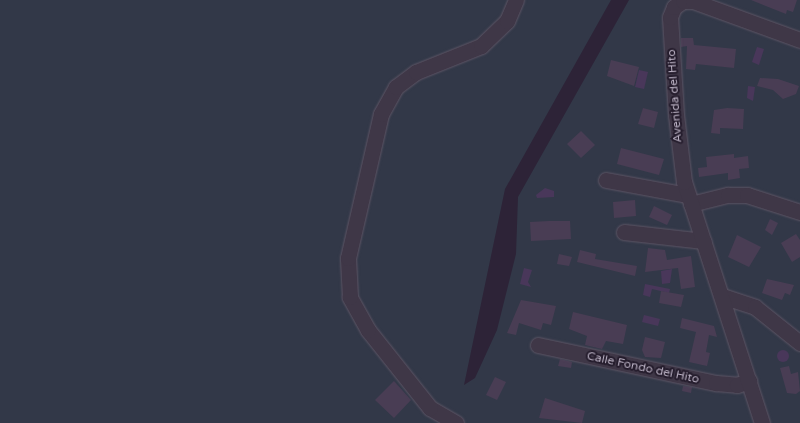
<!DOCTYPE html>
<style>
body{margin:0}
#map{position:relative;width:800px;height:423px;overflow:hidden;background:#2d2337;font-family:"Varela Round",sans-serif}
div>[style]{position:absolute}
[style*='--x']{left:calc(var(--x)*1px);top:calc(var(--y)*1px);width:calc(var(--w)*1px);rotate:calc(var(--a)*1deg)}
.green>*{inset:0;background:#323848}
.water>*{inset:0;background:#49375a}
.round{border-radius:50%}
.building>*{inset:0;background:#493d54}
.roads{filter:drop-shadow(0 0 1px #5d5565) drop-shadow(0 0 1px #5d5565)}
.minor>*{height:15px;margin:-7.5px;padding:0 7.5px;transform-origin:7.5px;border-radius:7.5px;background:#3f3747}
span{translate:-50% -50%;white-space:nowrap;text-align:center;line-height:1.15;-webkit-text-stroke:4px #241c2c;paint-order:stroke}
.street-label{font-size:12px;color:#bbb2c4}
</style>
<div id="map">
<div class="green">
<div style="clip-path:polygon(0 0,611px 0,505px 189px,464px 385px,475px 378px,497px 330px,516px 254px,518px 197px,629px 0,800px 0,800px 423px,0 423px)"></div>
</div>
<div class="water">
<div style="clip-path:polygon(757px 47px,764px 49px,759px 65px,752px 62px)"></div>
<div style="clip-path:polygon(639px 70px,648px 72px,644px 89px,635px 87px)"></div>
<div style="clip-path:polygon(748px 86px,755px 87px,753px 101px,747px 98px)"></div>
<div style="clip-path:polygon(545px 188px,554px 191px,554px 197px,537px 198px,536px 195px)"></div>
<div style="clip-path:polygon(524px 268px,532px 270px,528px 282px,531px 287px,520px 284px)"></div>
<div style="clip-path:polygon(672px 269px,670px 283px,662px 284px,661px 271px)"></div>
<div style="clip-path:polygon(645px 284px,670px 289px,669px 293px,652px 289px,650px 297px,643px 295px)"></div>
<div style="clip-path:polygon(644px 315px,660px 319px,658px 326px,642px 322px)"></div>
<div class="round" style="left:777px;top:350px;width:12px;height:12px"></div>
</div>
<div class="building">
<div style="clip-path:polygon(751px 0,797px 0,793px 12px,787px 10px,786px 14px)"></div>
<div style="clip-path:polygon(681px 38px,693px 38px,694px 45px,736px 49px,734px 68px,696px 64px,695px 70px,686px 69px,687px 46px,681px 47px)"></div>
<div style="clip-path:polygon(611px 60px,639px 67px,634px 86px,607px 76px)"></div>
<div style="clip-path:polygon(760px 78px,778px 79px,799px 86px,796px 94px,783px 99px,773px 90px,757px 86px)"></div>
<div style="clip-path:polygon(643px 108px,658px 112px,654px 128px,638px 124px)"></div>
<div style="clip-path:polygon(727px 108px,744px 109px,743px 129px,720px 128px,720px 134px,711px 133px,714px 110px)"></div>
<div style="clip-path:polygon(581px 131px,595px 145px,581px 158px,567px 144px)"></div>
<div style="clip-path:polygon(621px 148px,664px 159px,659px 175px,617px 164px)"></div>
<div style="clip-path:polygon(734px 154px,734px 158px,748px 156px,749px 168px,739px 169px,740px 178px,728px 180px,728px 173px,699px 177px,698px 168px,707px 167px,706px 157px)"></div>
<div style="clip-path:polygon(635px 200px,636px 216px,614px 218px,613px 202px)"></div>
<div style="clip-path:polygon(654px 206px,672px 215px,667px 225px,649px 217px)"></div>
<div style="clip-path:polygon(770px 219px,778px 223px,772px 235px,765px 230px)"></div>
<div style="clip-path:polygon(549px 221px,570px 221px,571px 239px,531px 241px,530px 222px)"></div>
<div style="clip-path:polygon(796px 234px,800px 240px,800px 257px,792px 262px,781px 243px)"></div>
<div style="clip-path:polygon(737px 235px,761px 247px,749px 267px,728px 257px)"></div>
<div style="clip-path:polygon(648px 248px,665px 250px,667px 260px,691px 256px,695px 287px,681px 289px,678px 268px,645px 272px)"></div>
<div style="clip-path:polygon(580px 250px,596px 254px,595px 259px,637px 266px,635px 276px,577px 262px)"></div>
<div style="clip-path:polygon(559px 254px,572px 257px,569px 266px,557px 264px)"></div>
<div style="clip-path:polygon(767px 279px,794px 285px,790px 295px,785px 293px,782px 300px,762px 293px)"></div>
<div style="clip-path:polygon(661px 291px,684px 295px,681px 307px,659px 303px)"></div>
<div style="clip-path:polygon(521px 300px,556px 306px,551px 325px,543px 323px,541px 330px,519px 323px,516px 335px,507px 333px)"></div>
<div style="clip-path:polygon(573px 312px,627px 325px,623px 344px,606px 341px,602px 349px,585px 345px,587px 336px,569px 329px)"></div>
<div style="clip-path:polygon(682px 318px,714px 326px,717px 337px,709px 335px,706px 352px,710px 353px,707px 366px,689px 362px,696px 332px,680px 328px)"></div>
<div style="clip-path:polygon(645px 337px,665px 342px,661px 358px,645px 357px,642px 350px)"></div>
<div style="clip-path:polygon(560px 359px,572px 362px,571px 368px,558px 366px)"></div>
<div style="clip-path:polygon(789px 366px,791px 374px,798px 372px,800px 391px,796px 394px,787px 393px,780px 368px)"></div>
<div style="clip-path:polygon(495px 377px,506px 382px,497px 400px,486px 395px)"></div>
<div style="clip-path:polygon(394px 381px,411px 400px,394px 418px,375px 400px)"></div>
<div style="clip-path:polygon(683px 386px,692px 387px,691px 393px,682px 391px)"></div>
<div style="clip-path:polygon(545px 398px,585px 411px,582px 423px,539px 418px)"></div>
</div>
<div class="roads">
<div class="minor">
<div style="--x:606;--y:180;--w:82;--a:10.5"></div>
<div style="--x:691;--y:204;--w:38;--a:-14"></div>
<div style="--x:728;--y:195;--w:19;--a:0"></div>
<div style="--x:747;--y:195;--w:56;--a:17.8"></div>
<div style="--x:624;--y:232;--w:80;--a:6.5"></div>
<div style="--x:722;--y:296;--w:35;--a:18"></div>
<div style="--x:755;--y:307;--w:58;--a:38.7"></div>
<div style="--x:538;--y:345;--w:182;--a:12.1"></div>
<div style="--x:716;--y:383;--w:21;--a:5"></div>
<div style="--x:737;--y:385;--w:13;--a:-18"></div>
<div style="--x:456;--y:423;--w:30;--a:-150"></div>
<div style="--x:430;--y:408;--w:100;--a:-128.5"></div>
<div style="--x:368;--y:330;--w:38;--a:-119"></div>
<div style="--x:350;--y:297;--w:39;--a:-93"></div>
<div style="--x:348;--y:258;--w:148;--a:-77.1"></div>
<div style="--x:381;--y:114;--w:31;--a:-61"></div>
<div style="--x:396;--y:87;--w:25;--a:-37"></div>
<div style="--x:416;--y:72;--w:70;--a:-21.8"></div>
<div style="--x:481;--y:46;--w:36;--a:-44"></div>
<div style="--x:507;--y:21;--w:23;--a:-67"></div>
<div style="--x:762;--y:423;--w:253;--a:-107.9"></div>
<div style="--x:684;--y:182;--w:67;--a:-96.8"></div>
<div style="--x:676;--y:115;--w:98;--a:-93.5"></div>
<div style="--x:670;--y:17;--w:11;--a:-68"></div>
<div style="--x:674;--y:7;--w:11;--a:-34"></div>
<div style="--x:683;--y:1;--w:10;--a:0"></div>
<div style="--x:693;--y:1;--w:114;--a:20"></div>
</div>
</div>
<div class="street-label">
<span style="left:675px;top:96px;rotate:-94deg">Avenida del Hito</span>
<span style="left:643px;top:368px;rotate:12deg">Calle Fondo del Hito</span>
</div>
</div>
